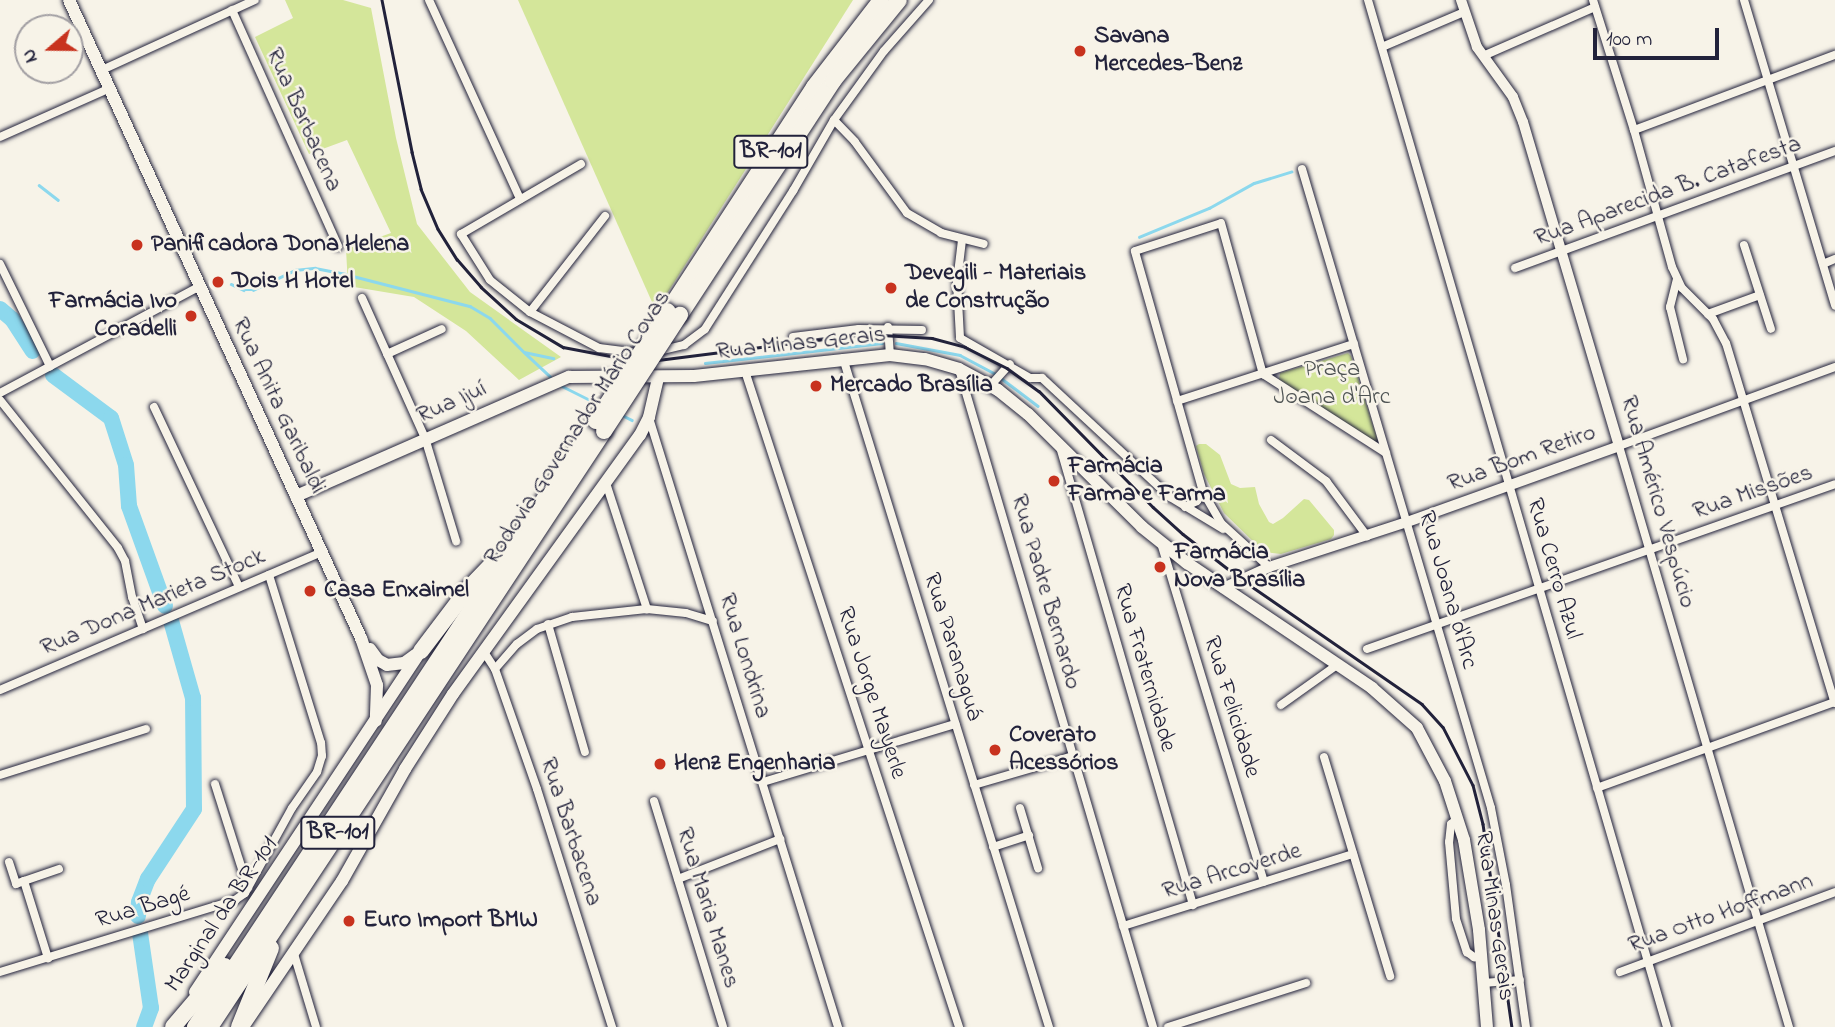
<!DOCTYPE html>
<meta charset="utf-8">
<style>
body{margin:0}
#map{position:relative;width:1835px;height:1027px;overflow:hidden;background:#f7f3e8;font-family:"Indie Flower",sans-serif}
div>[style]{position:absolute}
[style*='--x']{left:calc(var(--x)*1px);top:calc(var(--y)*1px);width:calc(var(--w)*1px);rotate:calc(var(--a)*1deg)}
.green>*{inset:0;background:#d4e69a}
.stream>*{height:2.5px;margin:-1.25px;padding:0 1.25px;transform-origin:1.25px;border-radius:1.25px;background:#8cd8ed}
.river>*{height:16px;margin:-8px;padding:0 8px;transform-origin:8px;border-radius:8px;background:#8cd8ed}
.roads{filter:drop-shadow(0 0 2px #22223b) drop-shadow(0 0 2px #22223b)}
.minor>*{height:8px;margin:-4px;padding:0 4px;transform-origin:4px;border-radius:4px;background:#f7f3e8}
.tertiary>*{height:10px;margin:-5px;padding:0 5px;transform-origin:5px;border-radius:5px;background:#f7f3e8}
.secondary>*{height:12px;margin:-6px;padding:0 6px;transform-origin:6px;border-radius:6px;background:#f7f3e8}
.primary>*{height:12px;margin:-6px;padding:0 6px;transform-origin:6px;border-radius:6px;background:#f7f3e8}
.motorway>*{height:16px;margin:-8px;padding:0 8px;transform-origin:8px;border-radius:8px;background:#f7f3e8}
.rail>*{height:2.5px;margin:-1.25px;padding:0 1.25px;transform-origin:1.25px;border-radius:1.25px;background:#22223b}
.bridges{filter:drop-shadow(0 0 2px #22223b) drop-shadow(0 0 2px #22223b)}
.motorway-bridge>*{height:16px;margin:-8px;padding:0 8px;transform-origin:8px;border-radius:8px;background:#f7f3e8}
.dots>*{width:19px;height:19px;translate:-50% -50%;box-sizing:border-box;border:4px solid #f7f3e8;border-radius:50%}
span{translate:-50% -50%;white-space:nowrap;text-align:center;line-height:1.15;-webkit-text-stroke:5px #f7f3e8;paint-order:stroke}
.shield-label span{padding:2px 5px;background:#f7f3e8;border:2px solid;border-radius:5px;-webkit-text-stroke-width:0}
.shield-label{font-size:23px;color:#22223b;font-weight:700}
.poi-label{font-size:24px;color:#22223b;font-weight:700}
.left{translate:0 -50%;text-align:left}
.right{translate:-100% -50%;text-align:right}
.street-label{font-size:24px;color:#22223b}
.park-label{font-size:24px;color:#4e5353}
.north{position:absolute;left:14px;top:14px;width:70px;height:70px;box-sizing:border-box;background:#f7f3e8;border:2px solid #a29fa3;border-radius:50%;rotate:250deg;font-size:19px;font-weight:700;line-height:28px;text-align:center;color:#22223b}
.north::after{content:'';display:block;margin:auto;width:24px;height:32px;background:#c8321e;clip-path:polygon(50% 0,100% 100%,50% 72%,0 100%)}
.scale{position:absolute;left:1593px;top:28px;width:126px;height:32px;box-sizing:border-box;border:4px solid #22223b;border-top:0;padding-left:9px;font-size:21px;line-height:24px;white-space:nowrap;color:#22223b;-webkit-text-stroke:5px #f7f3e8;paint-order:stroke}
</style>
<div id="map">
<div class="green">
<div style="clip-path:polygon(285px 0,343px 0,371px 8px,396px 138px,417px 224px,470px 292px,561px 357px,519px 380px,466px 331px,414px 297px,348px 286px,346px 249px,391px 233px,347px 140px,309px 154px,255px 37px,293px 18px)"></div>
<div style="clip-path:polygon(518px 0,853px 0,656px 311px)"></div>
<div style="clip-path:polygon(1348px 353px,1351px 356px,1379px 445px,1279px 380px,1280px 373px)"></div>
<div style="clip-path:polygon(1199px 444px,1206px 444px,1220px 455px,1231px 484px,1240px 488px,1255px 487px,1259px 504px,1269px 522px,1273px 524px,1283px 518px,1304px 499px,1309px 500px,1334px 530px,1334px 535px,1331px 539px,1281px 554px,1264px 552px,1224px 513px,1204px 474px,1196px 446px)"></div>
</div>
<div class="stream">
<div style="--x:39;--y:185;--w:24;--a:38"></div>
<div style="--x:1139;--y:237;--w:76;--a:-22.5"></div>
<div style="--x:1209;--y:208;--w:51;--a:-29.1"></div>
<div style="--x:1254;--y:183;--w:39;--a:-17"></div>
<div style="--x:231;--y:284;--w:14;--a:25"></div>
<div style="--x:244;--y:290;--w:9;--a:0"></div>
<div style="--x:253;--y:290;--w:47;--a:-25.5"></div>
<div style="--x:295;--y:270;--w:20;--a:-6"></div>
<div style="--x:315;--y:268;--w:31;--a:11"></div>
<div style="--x:345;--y:274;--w:129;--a:14.4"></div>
<div style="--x:470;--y:306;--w:23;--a:31"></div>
<div style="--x:490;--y:318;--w:48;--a:45"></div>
<div style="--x:524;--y:352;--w:30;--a:12"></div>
<div style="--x:896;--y:343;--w:65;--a:10.6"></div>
<div style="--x:960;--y:355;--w:40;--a:28"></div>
<div style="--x:525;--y:353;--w:35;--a:43"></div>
<div style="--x:705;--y:363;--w:178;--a:-6.4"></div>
<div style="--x:1001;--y:378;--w:46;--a:37.1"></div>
<div style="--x:562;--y:386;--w:42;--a:26.6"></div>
<div style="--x:622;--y:415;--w:11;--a:27"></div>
</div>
<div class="river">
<div style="--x:0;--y:309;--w:16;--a:40"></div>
<div style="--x:12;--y:319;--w:38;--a:57"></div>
<div style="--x:53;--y:375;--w:72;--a:36.6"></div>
<div style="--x:111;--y:418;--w:49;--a:72.3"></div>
<div style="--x:126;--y:465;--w:41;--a:85.8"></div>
<div style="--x:129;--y:506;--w:106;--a:70.2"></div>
<div style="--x:138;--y:916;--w:14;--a:-86"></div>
<div style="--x:139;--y:902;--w:25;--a:-69"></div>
<div style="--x:148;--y:879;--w:84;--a:-56.7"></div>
<div style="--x:194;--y:809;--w:111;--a:-90.5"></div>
<div style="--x:193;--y:698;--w:80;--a:-105.9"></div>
<div style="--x:140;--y:933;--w:76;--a:81.7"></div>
<div style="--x:151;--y:1008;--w:20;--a:110"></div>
</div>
<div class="roads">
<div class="minor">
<div style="--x:429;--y:0;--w:219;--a:65.4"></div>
<div style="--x:1368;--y:0;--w:1070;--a:73.77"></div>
<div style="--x:1593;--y:0;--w:136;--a:72.5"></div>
<div style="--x:1634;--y:130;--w:142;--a:74.5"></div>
<div style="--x:1672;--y:267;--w:23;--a:65"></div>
<div style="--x:1682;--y:288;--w:44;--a:45"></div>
<div style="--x:1713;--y:319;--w:27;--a:62"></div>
<div style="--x:1726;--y:343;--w:376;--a:73.2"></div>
<div style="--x:1744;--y:0;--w:319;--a:73.4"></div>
<div style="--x:232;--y:10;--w:259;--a:65.8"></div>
<div style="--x:1382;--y:47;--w:89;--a:-23.1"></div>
<div style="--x:1483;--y:56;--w:122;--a:-23.6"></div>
<div style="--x:102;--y:70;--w:168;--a:-24.6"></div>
<div style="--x:834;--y:120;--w:30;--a:46"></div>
<div style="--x:855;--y:142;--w:88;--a:53.8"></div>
<div style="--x:907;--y:213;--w:39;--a:30"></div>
<div style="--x:941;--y:233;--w:44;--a:14.3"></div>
<div style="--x:1634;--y:130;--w:215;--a:-20.5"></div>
<div style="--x:0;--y:137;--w:120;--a:-24"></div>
<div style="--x:581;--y:164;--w:139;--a:149.7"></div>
<div style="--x:461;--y:234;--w:54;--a:57.8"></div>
<div style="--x:490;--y:280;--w:51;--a:38.7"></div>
<div style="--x:530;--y:312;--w:78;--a:27.6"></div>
<div style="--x:599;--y:348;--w:40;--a:7.1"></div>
<div style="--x:1302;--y:169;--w:666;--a:73.52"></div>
<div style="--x:1491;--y:808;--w:78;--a:79"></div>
<div style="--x:1506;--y:885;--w:143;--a:82"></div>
<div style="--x:962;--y:240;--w:42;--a:96.8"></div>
<div style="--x:957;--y:282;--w:56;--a:86.9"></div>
<div style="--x:960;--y:338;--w:81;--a:29.7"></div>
<div style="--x:1030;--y:378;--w:12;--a:0"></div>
<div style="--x:1042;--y:378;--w:175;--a:42.9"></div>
<div style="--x:1170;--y:497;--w:62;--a:31.1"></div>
<div style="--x:1744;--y:245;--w:88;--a:72.2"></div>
<div style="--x:0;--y:264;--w:114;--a:63.9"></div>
<div style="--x:1823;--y:264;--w:13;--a:-23"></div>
<div style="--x:1515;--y:268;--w:341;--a:-20.1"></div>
<div style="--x:1677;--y:279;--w:29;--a:104"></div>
<div style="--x:1670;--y:307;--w:54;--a:76"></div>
<div style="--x:362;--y:298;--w:154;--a:65.8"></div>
<div style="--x:425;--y:438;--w:108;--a:73.2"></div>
<div style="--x:530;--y:312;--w:122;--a:-52"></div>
<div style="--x:1708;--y:314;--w:55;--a:-20.1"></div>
<div style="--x:888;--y:327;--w:28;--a:86"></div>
<div style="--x:793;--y:337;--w:66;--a:-6.9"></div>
<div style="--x:859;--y:329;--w:63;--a:0.9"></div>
<div style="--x:658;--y:351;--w:27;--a:-13"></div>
<div style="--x:684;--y:345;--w:26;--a:-37"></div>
<div style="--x:705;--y:329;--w:164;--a:-57.5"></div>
<div style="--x:793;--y:191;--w:82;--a:-60"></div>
<div style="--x:834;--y:120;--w:85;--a:-54.1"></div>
<div style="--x:884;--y:51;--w:68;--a:-48.6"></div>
<div style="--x:387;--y:354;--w:60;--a:-24.4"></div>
<div style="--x:843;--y:358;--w:700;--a:72.89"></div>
<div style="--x:959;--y:369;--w:686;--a:73.57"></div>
<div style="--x:745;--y:371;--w:690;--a:71.93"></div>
<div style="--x:991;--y:385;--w:28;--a:-48"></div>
<div style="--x:0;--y:393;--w:227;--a:-28.1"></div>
<div style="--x:0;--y:400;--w:189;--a:51.4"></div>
<div style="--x:118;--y:548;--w:15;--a:62"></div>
<div style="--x:125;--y:561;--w:37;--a:79"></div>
<div style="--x:132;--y:597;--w:34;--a:71"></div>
<div style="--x:1177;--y:401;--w:186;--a:-17.9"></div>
<div style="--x:154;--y:407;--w:199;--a:64.7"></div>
<div style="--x:649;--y:418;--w:638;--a:72.76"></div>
<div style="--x:1271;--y:440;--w:69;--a:36.7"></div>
<div style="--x:1326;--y:481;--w:69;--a:53.3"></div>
<div style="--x:1060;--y:447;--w:477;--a:73.8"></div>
<div style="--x:606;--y:483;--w:133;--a:72"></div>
<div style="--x:1185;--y:507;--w:13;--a:-27"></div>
<div style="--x:1197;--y:501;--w:11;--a:-56"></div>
<div style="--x:1161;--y:543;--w:354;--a:73.1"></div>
<div style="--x:1269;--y:567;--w:65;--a:-137.5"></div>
<div style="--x:1221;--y:523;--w:36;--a:-120"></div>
<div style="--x:1203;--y:492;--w:250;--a:-105.8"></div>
<div style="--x:1135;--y:251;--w:90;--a:-18"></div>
<div style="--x:1221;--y:223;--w:157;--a:74.5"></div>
<div style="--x:1263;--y:374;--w:146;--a:32.7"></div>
<div style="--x:548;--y:624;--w:133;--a:73.9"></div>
<div style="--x:1367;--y:649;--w:496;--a:-19.4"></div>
<div style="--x:484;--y:652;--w:20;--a:57"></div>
<div style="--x:495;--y:669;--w:127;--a:70.7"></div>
<div style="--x:537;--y:789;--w:250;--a:72.5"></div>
<div style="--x:495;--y:669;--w:33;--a:-49"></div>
<div style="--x:517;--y:644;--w:25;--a:-37"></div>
<div style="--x:537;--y:629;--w:37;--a:-19"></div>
<div style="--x:572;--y:617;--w:75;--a:-6.1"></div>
<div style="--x:647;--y:609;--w:39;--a:6"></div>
<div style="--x:686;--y:613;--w:28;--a:17"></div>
<div style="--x:0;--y:690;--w:350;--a:-23.2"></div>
<div style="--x:1281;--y:705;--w:69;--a:-35.5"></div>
<div style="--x:1324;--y:757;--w:229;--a:73.2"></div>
<div style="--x:0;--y:775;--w:153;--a:-17.5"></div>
<div style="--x:763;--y:782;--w:201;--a:-16.8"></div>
<div style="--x:215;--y:784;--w:109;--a:72.4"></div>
<div style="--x:974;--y:785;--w:103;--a:-16.3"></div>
<div style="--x:1597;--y:788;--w:253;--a:-19.9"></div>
<div style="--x:654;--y:801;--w:236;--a:73"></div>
<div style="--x:1020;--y:808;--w:63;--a:73.3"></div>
<div style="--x:1458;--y:818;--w:9;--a:139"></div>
<div style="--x:1451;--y:824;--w:18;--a:96"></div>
<div style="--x:1449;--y:842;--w:77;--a:84.8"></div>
<div style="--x:1456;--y:919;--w:35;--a:72"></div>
<div style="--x:1467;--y:952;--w:9;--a:36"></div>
<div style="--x:1474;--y:957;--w:8;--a:0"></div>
<div style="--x:993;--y:847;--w:38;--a:-18"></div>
<div style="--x:9;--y:862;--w:23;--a:72"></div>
<div style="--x:16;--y:884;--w:9;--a:-21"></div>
<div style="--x:24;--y:881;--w:81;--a:72.7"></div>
<div style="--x:678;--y:879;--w:110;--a:-21.4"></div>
<div style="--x:24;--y:881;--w:37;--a:-19"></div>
<div style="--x:1123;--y:926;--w:241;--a:-17.4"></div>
<div style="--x:294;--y:954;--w:76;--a:73.2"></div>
<div style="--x:0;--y:972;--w:246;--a:-17"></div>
<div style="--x:235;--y:900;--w:12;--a:-35"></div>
<div style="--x:245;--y:893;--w:97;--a:-61.1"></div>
<div style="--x:292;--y:808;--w:44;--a:-55.2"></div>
<div style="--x:317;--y:772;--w:17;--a:-73"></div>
<div style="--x:322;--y:756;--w:13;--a:-94"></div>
<div style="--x:321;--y:743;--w:176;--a:-107.2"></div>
<div style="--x:1620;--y:972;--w:229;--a:-20.4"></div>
<div style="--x:1484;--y:983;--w:36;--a:-5"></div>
<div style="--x:1168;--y:1027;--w:145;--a:-17.7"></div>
<div style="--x:1789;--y:1027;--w:605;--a:-106.31"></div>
<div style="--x:1619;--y:446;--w:230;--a:-20.1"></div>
</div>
<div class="tertiary">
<div style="--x:1223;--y:588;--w:51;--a:-24.5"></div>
<div style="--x:1269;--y:567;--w:145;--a:-18.1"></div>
<div style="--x:1407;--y:522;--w:225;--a:-19.7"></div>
<div style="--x:1619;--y:446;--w:338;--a:-106.5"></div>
<div style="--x:1523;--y:122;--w:27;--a:-112"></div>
<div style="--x:1513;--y:97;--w:62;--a:-125.8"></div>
<div style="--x:1477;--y:47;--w:50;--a:-108.8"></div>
</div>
<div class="secondary">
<div style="--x:296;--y:496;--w:298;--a:-23.6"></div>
<div style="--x:569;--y:377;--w:125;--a:-0.5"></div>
<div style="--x:694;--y:376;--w:197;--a:-6.1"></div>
<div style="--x:890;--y:355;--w:35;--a:7"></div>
<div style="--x:925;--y:359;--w:35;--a:16"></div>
<div style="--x:959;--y:369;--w:44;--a:28.3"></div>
<div style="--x:998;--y:390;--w:38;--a:39"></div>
<div style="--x:1028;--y:414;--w:161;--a:44.7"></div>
<div style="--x:1142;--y:527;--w:58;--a:38.7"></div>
<div style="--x:1187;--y:563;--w:223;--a:34"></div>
<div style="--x:1372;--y:688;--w:60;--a:41.6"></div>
<div style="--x:1417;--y:728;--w:60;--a:62.2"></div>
<div style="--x:1445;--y:781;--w:62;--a:72.1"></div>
<div style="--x:1464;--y:840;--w:91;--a:80.5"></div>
<div style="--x:1479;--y:930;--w:97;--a:85.3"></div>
<div style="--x:243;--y:1027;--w:176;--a:-55.9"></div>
<div style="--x:342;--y:881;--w:129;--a:-60.6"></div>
<div style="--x:405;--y:769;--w:89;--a:-57.4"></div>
<div style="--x:453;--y:694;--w:319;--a:-54.2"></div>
<div style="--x:640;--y:435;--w:20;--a:-63"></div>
<div style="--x:649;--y:417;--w:40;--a:-77"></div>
</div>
<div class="primary">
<div style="--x:69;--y:0;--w:702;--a:65.41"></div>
<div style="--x:361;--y:638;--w:50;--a:71.2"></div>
<div style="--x:377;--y:685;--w:36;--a:92"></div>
<div style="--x:370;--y:649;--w:14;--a:54"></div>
<div style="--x:378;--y:660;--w:10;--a:29"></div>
<div style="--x:387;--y:665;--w:17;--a:-7"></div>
<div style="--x:404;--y:663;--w:14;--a:-36"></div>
<div style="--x:195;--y:992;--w:409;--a:-56.5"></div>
</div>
<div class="motorway">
<div style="--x:668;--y:311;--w:267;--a:-56.9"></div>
<div style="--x:814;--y:87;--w:110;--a:-52.4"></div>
<div style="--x:680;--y:315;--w:280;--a:-56.8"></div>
<div style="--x:833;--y:81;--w:104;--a:-50.8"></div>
<div style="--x:421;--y:651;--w:78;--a:-52.8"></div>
<div style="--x:468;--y:589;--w:37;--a:-46"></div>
<div style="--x:173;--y:1027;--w:80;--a:-49.6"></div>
<div style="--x:195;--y:1027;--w:727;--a:-56.51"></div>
<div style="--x:210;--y:1027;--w:714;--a:-56.53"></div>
<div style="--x:239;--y:1027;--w:85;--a:-67.9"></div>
</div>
</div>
<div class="rail">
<div style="--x:382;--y:0;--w:155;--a:78.8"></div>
<div style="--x:412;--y:152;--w:38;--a:76"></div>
<div style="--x:421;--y:189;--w:43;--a:67"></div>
<div style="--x:438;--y:229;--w:36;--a:58"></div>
<div style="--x:457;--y:259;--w:37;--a:49"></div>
<div style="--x:481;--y:287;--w:47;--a:42.4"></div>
<div style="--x:516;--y:319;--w:55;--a:30.8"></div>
<div style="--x:563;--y:347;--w:80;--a:10.8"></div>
<div style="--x:642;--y:362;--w:225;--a:-7.2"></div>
<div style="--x:865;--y:334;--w:67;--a:3.4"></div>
<div style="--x:932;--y:338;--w:34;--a:15"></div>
<div style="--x:965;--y:347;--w:47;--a:26.6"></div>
<div style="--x:1007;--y:368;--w:39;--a:36"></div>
<div style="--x:1039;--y:391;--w:163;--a:45.5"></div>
<div style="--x:1153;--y:507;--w:40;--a:42"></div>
<div style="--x:1183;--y:534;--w:73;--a:37.8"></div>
<div style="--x:1241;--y:579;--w:220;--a:34.6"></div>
<div style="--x:1422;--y:704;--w:31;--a:48"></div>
<div style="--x:1443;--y:727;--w:65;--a:62.7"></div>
<div style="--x:1473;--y:785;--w:40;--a:75.6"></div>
<div style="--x:1483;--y:824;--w:205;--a:81.9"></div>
</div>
<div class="bridges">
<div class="motorway-bridge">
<div style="--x:596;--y:421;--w:131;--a:-56.8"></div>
<div style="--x:604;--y:431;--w:139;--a:-56.8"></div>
</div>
</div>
<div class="dots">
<div style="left:1080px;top:51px;background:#c8321e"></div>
<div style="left:137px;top:245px;background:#c8321e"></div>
<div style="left:218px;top:282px;background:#c8321e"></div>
<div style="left:891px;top:288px;background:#c8321e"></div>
<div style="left:191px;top:316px;background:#c8321e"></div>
<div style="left:816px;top:386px;background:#c8321e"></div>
<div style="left:1054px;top:481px;background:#c8321e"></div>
<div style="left:1160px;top:567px;background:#c8321e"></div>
<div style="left:310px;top:591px;background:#c8321e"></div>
<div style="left:995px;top:750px;background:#c8321e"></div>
<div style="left:660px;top:764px;background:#c8321e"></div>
<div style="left:349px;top:921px;background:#c8321e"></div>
</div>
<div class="shield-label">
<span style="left:771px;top:152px">BR-101</span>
<span style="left:338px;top:833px">BR-101</span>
</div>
<div class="poi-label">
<span class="left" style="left:1094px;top:51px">Savana<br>Mercedes-Benz</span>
<span class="left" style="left:151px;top:245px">Panificadora Dona Helena</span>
<span class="left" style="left:905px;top:288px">Devegili - Materiais<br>de Construção</span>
<span class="left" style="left:232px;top:282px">Dois H Hotel</span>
<span class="right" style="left:177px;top:316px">Farmácia Ivo<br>Coradelli</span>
<span class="left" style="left:830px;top:386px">Mercado Brasília</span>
<span class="left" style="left:1068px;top:481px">Farmácia<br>Farma e Farma</span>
<span class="left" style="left:1174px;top:567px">Farmácia<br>Nova Brasília</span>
<span class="left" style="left:324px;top:591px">Casa Enxaimel</span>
<span class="left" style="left:1009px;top:750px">Coverato<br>Acessórios</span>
<span class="left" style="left:674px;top:764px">Henz Engenharia</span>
<span class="left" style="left:363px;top:921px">Euro Import BMW</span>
</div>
<div class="street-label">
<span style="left:303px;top:120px;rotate:66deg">Rua Barbacena</span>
<span style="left:1668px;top:192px;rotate:-20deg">Rua Aparecida B. Catafesta</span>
<span style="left:801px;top:344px;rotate:-6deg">Rua Minas Gerais</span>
<span style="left:452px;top:403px;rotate:-24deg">Rua Ijuí</span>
<span style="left:278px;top:406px;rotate:65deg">Rua Anita Garibaldi</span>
<span style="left:578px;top:428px;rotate:-57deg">Rodovia Governador Mário Covas</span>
<span style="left:1522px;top:459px;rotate:-20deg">Rua Bom Retiro</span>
<span style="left:1753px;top:493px;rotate:-19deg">Rua Missões</span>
<span style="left:1657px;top:502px;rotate:74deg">Rua Américo Vespúcio</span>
<span style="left:1553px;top:569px;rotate:74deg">Rua Cerro Azul</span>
<span style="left:1447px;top:590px;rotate:74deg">Rua Joana d'Arc</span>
<span style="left:1045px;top:592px;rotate:74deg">Rua Padre Bernardo</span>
<span style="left:153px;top:603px;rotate:-23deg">Rua Dona Marieta Stock</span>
<span style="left:952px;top:647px;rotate:73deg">Rua Paranaguá</span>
<span style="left:744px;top:656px;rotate:73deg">Rua Londrina</span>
<span style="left:1144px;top:668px;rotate:74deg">Rua Fraternidade</span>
<span style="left:871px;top:693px;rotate:72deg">Rua Jorge Mayerle</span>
<span style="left:1231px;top:707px;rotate:73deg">Rua Felicidade</span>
<span style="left:570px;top:832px;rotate:72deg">Rua Barbacena</span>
<span style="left:1232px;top:872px;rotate:-17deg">Rua Arcoverde</span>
<span style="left:143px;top:908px;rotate:-17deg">Rua Bagé</span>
<span style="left:707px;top:908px;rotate:73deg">Rua Maria Manes</span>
<span style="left:1721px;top:914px;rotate:-20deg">Rua Otto Hoffmann</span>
<span style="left:222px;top:915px;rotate:-56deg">Marginal da BR-101</span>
<span style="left:1494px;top:916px;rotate:82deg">Rua Minas Gerais</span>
</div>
<div class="park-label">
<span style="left:1332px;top:384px">Praça<br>Joana d'Arc</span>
</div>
<div class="north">N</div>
<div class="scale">100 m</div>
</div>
